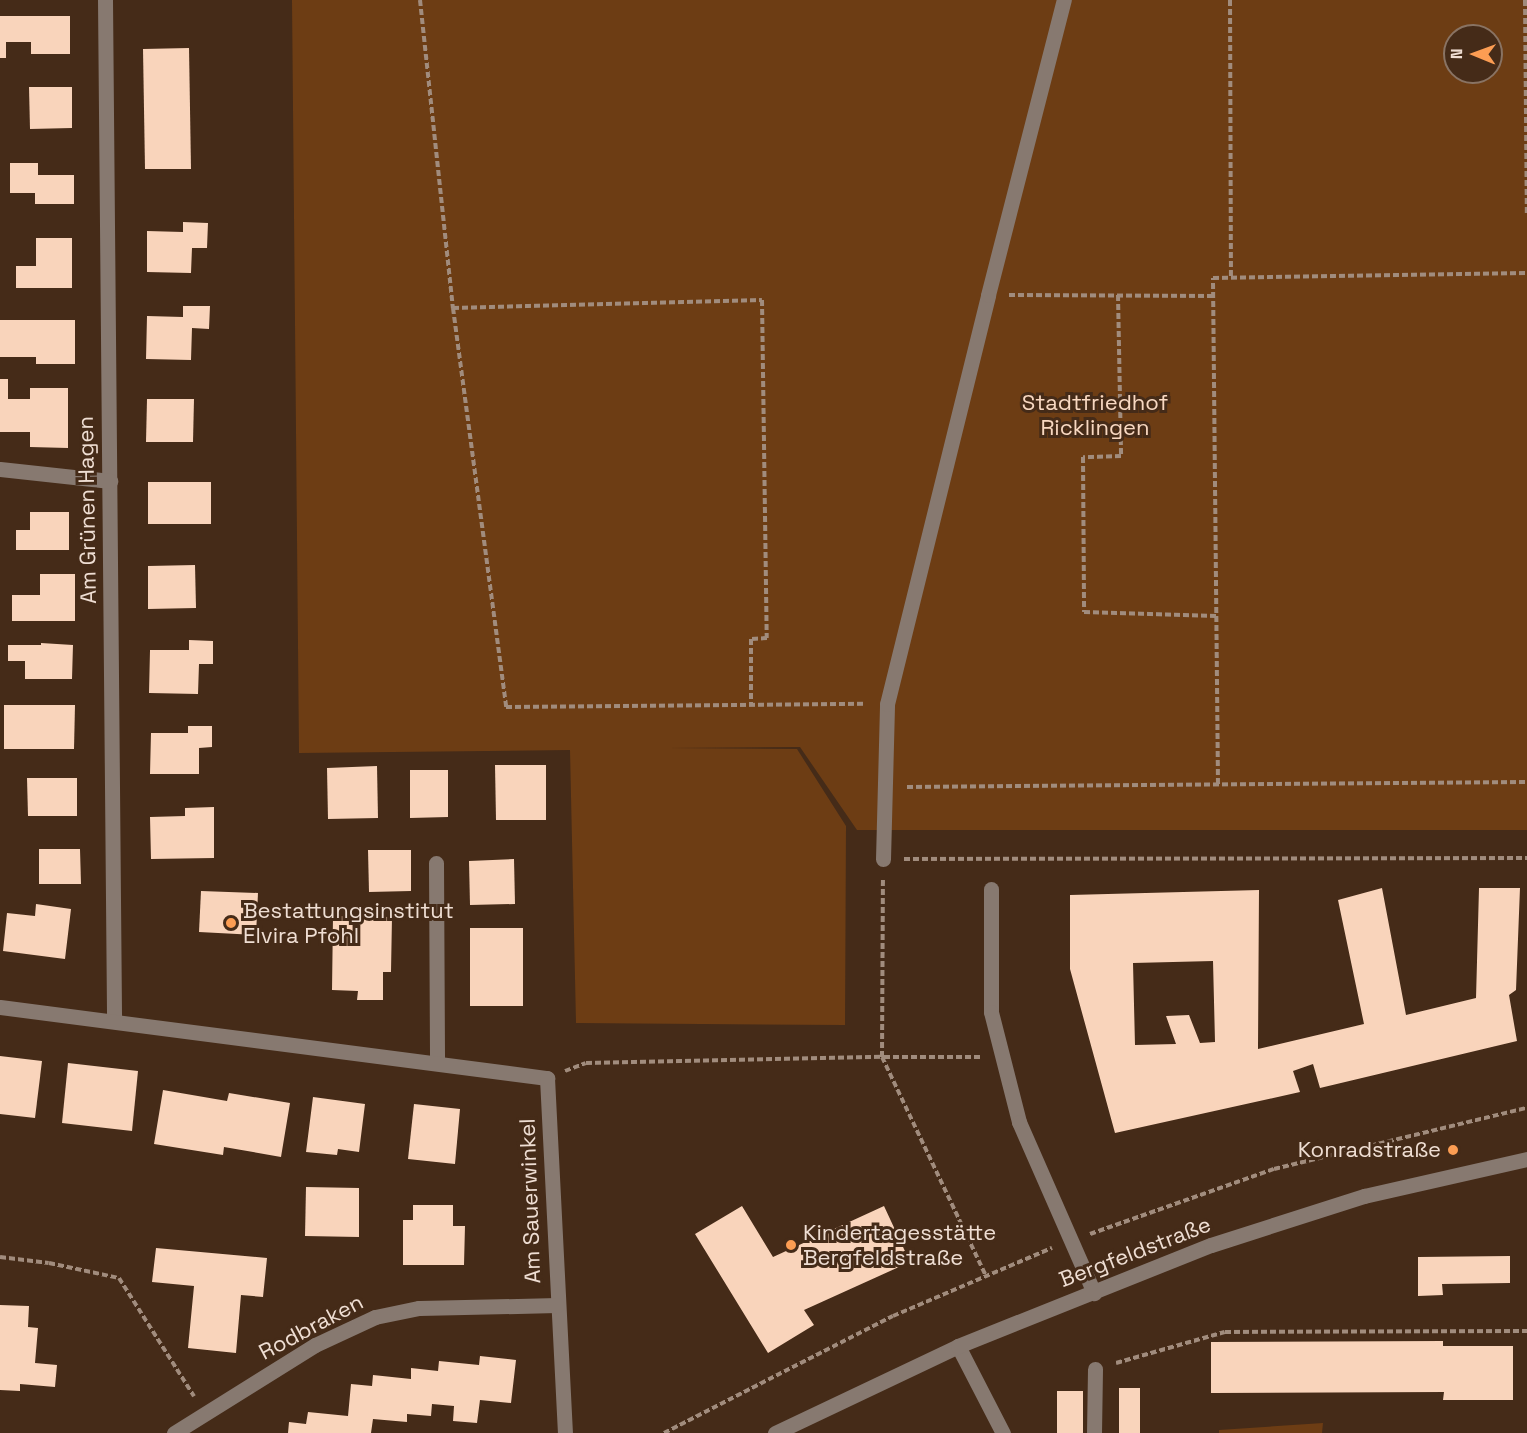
<!DOCTYPE html>
<meta charset="utf-8">
<style>
body{margin:0}
#map{position:relative;width:1527px;height:1433px;overflow:hidden;background:#452b18;font-family:"Space Grotesk",sans-serif}
div>[style]{position:absolute}
[style*='--x']{left:calc(var(--x)*1px);top:calc(var(--y)*1px);width:calc(var(--w)*1px);rotate:calc(var(--a)*1deg)}
.green>*{inset:0;background:#6d3d14}
.building>*{inset:0;background:#f9d4bb}
.path>*{height:4px;margin-top:-2px;transform-origin:0;background:repeating-linear-gradient(90deg,#a18c7d 0 6px,transparent 0 9px)}
.minor>*{height:15px;margin:-7.5px;padding:0 7.5px;transform-origin:7.5px;border-radius:7.5px;background:#877970}
.dots>*{width:16px;height:16px;translate:-50% -50%;box-sizing:border-box;border:3px solid #452b18;border-radius:50%}
span{translate:-50% -50%;white-space:nowrap;text-align:center;line-height:1.15;-webkit-text-stroke:6px #452b18;paint-order:stroke}
.park-label{font-size:22px;color:#f8d8c1}
.street-label{font-size:22px;color:#efded3}
.poi-label{font-size:22px;color:#efded3}
.left{translate:0 -50%;text-align:left}
.right{translate:-100% -50%;text-align:right}
.north{position:absolute;left:1443px;top:24px;width:60px;height:60px;box-sizing:border-box;background:#452b18;border:2px solid #897363;border-radius:50%;rotate:271deg;font-size:16px;font-weight:700;line-height:24px;text-align:center;color:#efded3}
.north::after{content:'';display:block;margin:auto;width:21px;height:27px;background:#fc9d53;clip-path:polygon(50% 0,100% 100%,50% 72%,0 100%)}
</style>
<div id="map">
<div class="green">
<div style="clip-path:polygon(evenodd,292px 0,1527px 0,1527px 830px,857px 830px,800px 747px,668px 748px,797px 749px,846px 826px,845px 1025px,576px 1023px,570px 750px,299px 753px,292px 0,1455px 36px,1491px 36px,1491px 72px,1455px 72px,1455px 36px)"></div>
<div style="clip-path:polygon(1323px 1423px,1322px 1433px,1219px 1433px,1219px 1430px)"></div>
</div>
<div class="building">
<div style="clip-path:polygon(0 16px,70px 16px,70px 54px,31px 54px,31px 42px,6px 42px,6px 58px,0 58px)"></div>
<div style="clip-path:polygon(189px 48px,191px 169px,145px 169px,143px 49px)"></div>
<div style="clip-path:polygon(29px 87px,72px 87px,72px 128px,30px 129px)"></div>
<div style="clip-path:polygon(10px 163px,38px 163px,38px 175px,74px 175px,74px 204px,35px 204px,35px 193px,10px 193px)"></div>
<div style="clip-path:polygon(183px 222px,208px 223px,207px 248px,192px 248px,191px 273px,147px 272px,147px 231px,183px 232px)"></div>
<div style="clip-path:polygon(36px 238px,72px 238px,72px 288px,16px 288px,16px 266px,36px 266px)"></div>
<div style="clip-path:polygon(183px 306px,210px 306px,209px 329px,192px 328px,191px 360px,146px 359px,147px 316px,183px 317px)"></div>
<div style="clip-path:polygon(0 320px,75px 320px,75px 364px,36px 364px,36px 357px,0 357px)"></div>
<div style="clip-path:polygon(0 379px,8px 379px,8px 399px,30px 399px,30px 388px,68px 388px,68px 448px,30px 447px,30px 432px,0 432px)"></div>
<div style="clip-path:polygon(147px 399px,194px 399px,193px 442px,146px 442px)"></div>
<div style="clip-path:polygon(148px 482px,211px 482px,211px 524px,148px 524px)"></div>
<div style="clip-path:polygon(30px 512px,69px 512px,69px 550px,16px 550px,16px 530px,30px 530px)"></div>
<div style="clip-path:polygon(195px 565px,196px 608px,148px 609px,148px 566px)"></div>
<div style="clip-path:polygon(40px 574px,75px 574px,75px 621px,12px 621px,12px 595px,40px 595px)"></div>
<div style="clip-path:polygon(189px 640px,213px 641px,213px 664px,199px 664px,198px 694px,149px 693px,150px 650px,189px 650px)"></div>
<div style="clip-path:polygon(41px 643px,73px 645px,72px 679px,25px 679px,25px 661px,8px 661px,8px 645px,41px 645px)"></div>
<div style="clip-path:polygon(4px 705px,75px 705px,74px 749px,4px 749px)"></div>
<div style="clip-path:polygon(188px 726px,212px 726px,212px 747px,199px 748px,199px 774px,150px 774px,151px 733px,188px 733px)"></div>
<div style="clip-path:polygon(495px 765px,546px 765px,546px 820px,496px 820px)"></div>
<div style="clip-path:polygon(377px 766px,378px 818px,328px 819px,327px 768px)"></div>
<div style="clip-path:polygon(410px 770px,448px 770px,448px 817px,410px 818px)"></div>
<div style="clip-path:polygon(27px 778px,77px 778px,77px 816px,28px 816px)"></div>
<div style="clip-path:polygon(214px 807px,214px 858px,151px 859px,150px 817px,185px 816px,185px 808px)"></div>
<div style="clip-path:polygon(39px 849px,80px 849px,81px 884px,39px 884px)"></div>
<div style="clip-path:polygon(368px 850px,411px 850px,411px 891px,369px 892px)"></div>
<div style="clip-path:polygon(514px 859px,515px 904px,470px 905px,469px 861px)"></div>
<div style="clip-path:polygon(evenodd,1382px 888px,1406px 1015px,1476px 998px,1479px 888px,1520px 888px,1516px 990px,1509px 995px,1517px 1041px,1320px 1088px,1313px 1064px,1293px 1071px,1300px 1092px,1115px 1133px,1070px 969px,1070px 895px,1259px 890px,1258px 1049px,1364px 1024px,1338px 900px,1382px 888px,1213px 961px,1215px 1042px,1200px 1043px,1189px 1015px,1166px 1016px,1176px 1044px,1135px 1045px,1133px 963px,1213px 961px)"></div>
<div style="clip-path:polygon(201px 891px,258px 893px,256px 935px,199px 932px)"></div>
<div style="clip-path:polygon(36px 904px,71px 909px,65px 959px,3px 951px,7px 913px,35px 916px)"></div>
<div style="clip-path:polygon(333px 916px,392px 917px,391px 972px,383px 972px,383px 1000px,357px 1000px,358px 991px,332px 990px)"></div>
<div style="clip-path:polygon(470px 928px,523px 928px,523px 1006px,470px 1006px)"></div>
<div style="clip-path:polygon(0 1056px,42px 1061px,35px 1118px,0 1114px)"></div>
<div style="clip-path:polygon(68px 1063px,138px 1071px,132px 1131px,62px 1123px)"></div>
<div style="clip-path:polygon(163px 1090px,227px 1101px,229px 1093px,290px 1103px,281px 1157px,224px 1147px,223px 1155px,154px 1144px)"></div>
<div style="clip-path:polygon(313px 1097px,365px 1104px,359px 1152px,338px 1149px,337px 1155px,306px 1152px)"></div>
<div style="clip-path:polygon(414px 1104px,460px 1109px,455px 1164px,408px 1159px)"></div>
<div style="clip-path:polygon(306px 1187px,359px 1188px,359px 1237px,305px 1236px)"></div>
<div style="clip-path:polygon(413px 1205px,453px 1205px,453px 1226px,465px 1226px,464px 1265px,403px 1265px,403px 1220px,413px 1220px)"></div>
<div style="clip-path:polygon(742px 1206px,773px 1257px,884px 1206px,910px 1262px,804px 1310px,814px 1325px,768px 1353px,695px 1234px)"></div>
<div style="clip-path:polygon(156px 1248px,267px 1258px,263px 1297px,241px 1295px,236px 1353px,188px 1348px,194px 1286px,152px 1282px)"></div>
<div style="clip-path:polygon(1510px 1256px,1510px 1283px,1442px 1284px,1443px 1295px,1418px 1296px,1418px 1257px)"></div>
<div style="clip-path:polygon(0 1305px,29px 1306px,28px 1327px,38px 1328px,35px 1363px,57px 1365px,55px 1387px,20px 1384px,20px 1391px,0 1390px)"></div>
<div style="clip-path:polygon(1443px 1341px,1443px 1346px,1513px 1346px,1513px 1400px,1443px 1400px,1444px 1392px,1211px 1393px,1211px 1342px)"></div>
<div style="clip-path:polygon(480px 1356px,516px 1360px,511px 1403px,480px 1400px,477px 1423px,453px 1421px,454px 1406px,432px 1404px,431px 1416px,407px 1414px,407px 1422px,373px 1419px,371px 1433px,288px 1433px,289px 1422px,306px 1424px,308px 1412px,348px 1416px,351px 1384px,372px 1386px,373px 1375px,411px 1379px,411px 1368px,438px 1371px,439px 1361px,479px 1365px)"></div>
<div style="clip-path:polygon(1119px 1388px,1140px 1388px,1140px 1433px,1119px 1433px)"></div>
<div style="clip-path:polygon(1057px 1391px,1083px 1391px,1083px 1433px,1057px 1433px)"></div>
</div>
<div class="path">
<div style="--x:420;--y:0;--w:310;--a:83.9"></div>
<div style="--x:453;--y:308;--w:403;--a:82.4"></div>
<div style="--x:506;--y:707;--w:360;--a:-0.5"></div>
<div style="--x:1230;--y:0;--w:278;--a:89.8"></div>
<div style="--x:1525;--y:0;--w:213;--a:89.5"></div>
<div style="--x:1009;--y:295;--w:204;--a:0.3"></div>
<div style="--x:1118;--y:295;--w:161;--a:88.9"></div>
<div style="--x:1121;--y:456;--w:38;--a:178"></div>
<div style="--x:1083;--y:457;--w:155;--a:89.6"></div>
<div style="--x:1084;--y:612;--w:132;--a:1.7"></div>
<div style="--x:453;--y:308;--w:309;--a:-1.5"></div>
<div style="--x:762;--y:300;--w:338;--a:89.2"></div>
<div style="--x:767;--y:638;--w:16;--a:176"></div>
<div style="--x:751;--y:639;--w:66;--a:90"></div>
<div style="--x:1218;--y:784;--w:506;--a:-90.57"></div>
<div style="--x:1213;--y:278;--w:314;--a:-0.9"></div>
<div style="--x:907;--y:787;--w:620;--a:-0.46"></div>
<div style="--x:904;--y:859;--w:623;--a:-0.09"></div>
<div style="--x:980;--y:1057;--w:98;--a:180"></div>
<div style="--x:882;--y:1057;--w:242;--a:64.6"></div>
<div style="--x:565;--y:1071;--w:22;--a:-21"></div>
<div style="--x:586;--y:1063;--w:296;--a:-1.2"></div>
<div style="--x:882;--y:1057;--w:178;--a:-89.7"></div>
<div style="--x:1090;--y:1234;--w:195;--a:-19.5"></div>
<div style="--x:1274;--y:1169;--w:260;--a:-13.6"></div>
<div style="--x:0;--y:1257;--w:49;--a:7"></div>
<div style="--x:49;--y:1263;--w:72;--a:12.1"></div>
<div style="--x:119;--y:1278;--w:140;--a:57.6"></div>
<div style="--x:1116;--y:1363;--w:113;--a:-15.9"></div>
<div style="--x:1225;--y:1332;--w:302;--a:-0.2"></div>
<div style="--x:664;--y:1433;--w:257;--a:-27.1"></div>
<div style="--x:893;--y:1316;--w:173;--a:-23.2"></div>
</div>
<div class="minor">
<div style="--x:105;--y:0;--w:1021;--a:89.49"></div>
<div style="--x:0;--y:469;--w:111;--a:6.2"></div>
<div style="--x:883;--y:859;--w:155;--a:-88.5"></div>
<div style="--x:887;--y:704;--w:421;--a:-76.1"></div>
<div style="--x:988;--y:295;--w:305;--a:-75.6"></div>
<div style="--x:436;--y:863;--w:200;--a:89.7"></div>
<div style="--x:991;--y:889;--w:123;--a:90"></div>
<div style="--x:991;--y:1012;--w:114;--a:75.7"></div>
<div style="--x:1019;--y:1122;--w:187;--a:66.3"></div>
<div style="--x:0;--y:1007;--w:552;--a:7.4"></div>
<div style="--x:547;--y:1078;--w:355;--a:87.1"></div>
<div style="--x:958;--y:1346;--w:98;--a:62.7"></div>
<div style="--x:174;--y:1433;--w:166;--a:-32"></div>
<div style="--x:315;--y:1345;--w:66;--a:-25"></div>
<div style="--x:375;--y:1317;--w:45;--a:-11.6"></div>
<div style="--x:419;--y:1308;--w:138;--a:-1.2"></div>
<div style="--x:775;--y:1433;--w:203;--a:-25.4"></div>
<div style="--x:958;--y:1346;--w:272;--a:-21.8"></div>
<div style="--x:1211;--y:1245;--w:161;--a:-17.8"></div>
<div style="--x:1364;--y:1196;--w:167;--a:-12.8"></div>
<div style="--x:1094;--y:1433;--w:64;--a:-89.1"></div>
</div>
<div class="dots">
<div style="left:231px;top:923px;background:#fc9d53"></div>
<div style="left:1453px;top:1150px;background:#fc9d53"></div>
<div style="left:791px;top:1245px;background:#fc9d53"></div>
</div>
<div class="park-label">
<span style="left:1095px;top:415px">Stadtfriedhof<br>Ricklingen</span>
</div>
<div class="street-label">
<span style="left:87px;top:510px;rotate:-91deg">Am Grünen Hagen</span>
<span style="left:530px;top:1201px;rotate:-92deg">Am Sauerwinkel</span>
<span style="left:1135px;top:1252px;rotate:-21deg">Bergfeldstraße</span>
<span style="left:311px;top:1327px;rotate:-28deg">Rodbraken</span>
</div>
<div class="poi-label">
<span class="left" style="left:243px;top:923px">Bestattungsinstitut<br>Elvira Pfohl</span>
<span class="right" style="left:1441px;top:1150px">Konradstraße</span>
<span class="left" style="left:803px;top:1245px">Kindertagesstätte<br>Bergfeldstraße</span>
</div>
<div class="north">N</div>
</div>
